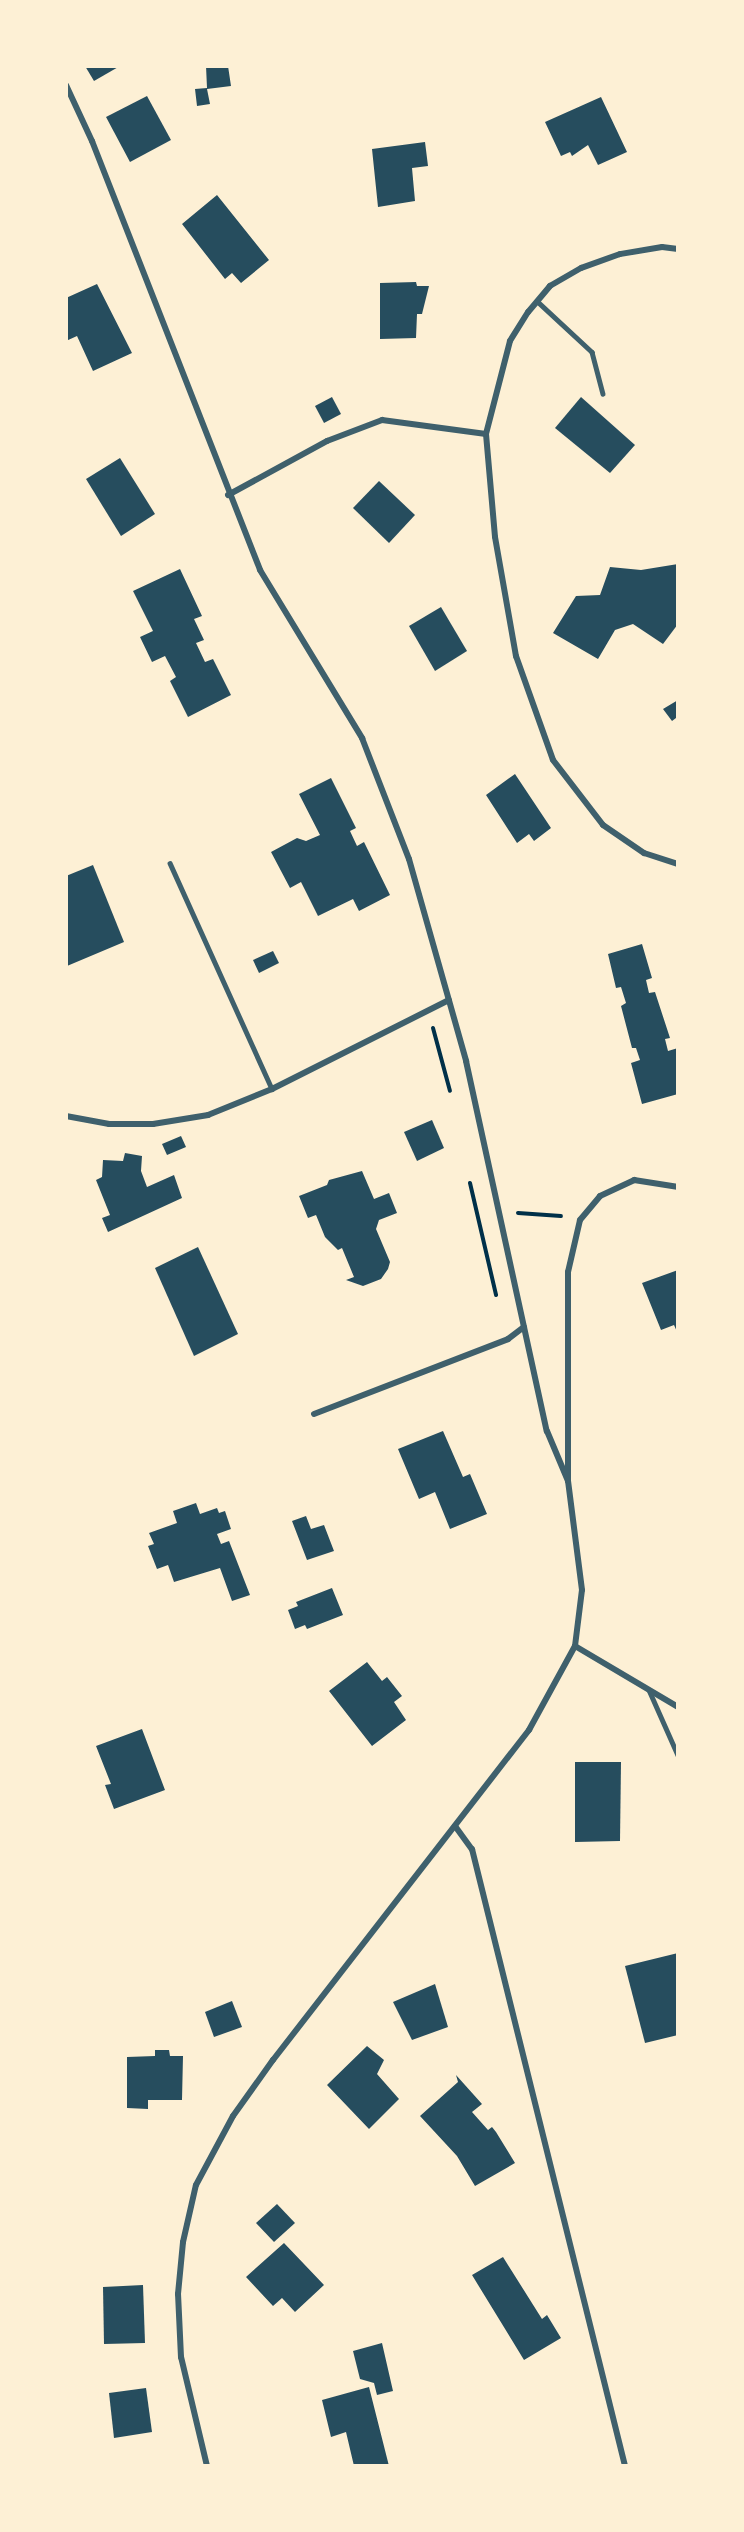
<!DOCTYPE html>
<style>
body{margin:0}
#map{position:relative;width:744px;height:2532px;overflow:hidden;background:#fdf0d5;font-family:"Source Serif 4",serif}
div>[style]{position:absolute}
[style*='--x']{left:calc(var(--x)*1px);top:calc(var(--y)*1px);width:calc(var(--w)*1px);rotate:calc(var(--a)*1deg)}
.building>*{inset:0;background:#264d5e}
.path>*{height:4px;margin:-2px;padding:0 2px;transform-origin:2px;border-radius:2px;background:#003049}
.service>*{height:4.5px;margin:-2.25px;padding:0 2.25px;transform-origin:2.25px;border-radius:2.25px;background:#3f606c}
.minor>*{height:6px;margin:-3px;padding:0 3px;transform-origin:3px;border-radius:3px;background:#3f606c}
span{translate:-50% -50%;white-space:nowrap;text-align:center;line-height:1.15;-webkit-text-stroke:6px #fdf0d5;paint-order:stroke}
.frame{position:absolute;inset:0;border:68px solid #fdf0d5;pointer-events:none}
</style>
<div id="map">
<div class="building">
<div style="clip-path:polygon(85px 66px,120px 66px,94px 81px)"></div>
<div style="clip-path:polygon(206px 66px,228px 66px,231px 86px,207px 89px,210px 104px,197px 106px,195px 89px,207px 88px)"></div>
<div style="clip-path:polygon(147px 96px,171px 140px,130px 162px,106px 117px)"></div>
<div style="clip-path:polygon(601px 97px,627px 152px,598px 165px,588px 145px,572px 156px,570px 152px,561px 156px,545px 122px)"></div>
<div style="clip-path:polygon(425px 142px,428px 166px,412px 168px,415px 201px,378px 207px,372px 149px)"></div>
<div style="clip-path:polygon(217px 195px,269px 260px,241px 283px,232px 273px,225px 279px,182px 224px)"></div>
<div style="clip-path:polygon(416px 282px,417px 286px,429px 286px,422px 314px,417px 314px,416px 338px,380px 339px,380px 283px)"></div>
<div style="clip-path:polygon(97px 284px,132px 353px,93px 371px,77px 336px,66px 341px,66px 298px)"></div>
<div style="clip-path:polygon(332px 397px,341px 414px,324px 423px,315px 406px)"></div>
<div style="clip-path:polygon(581px 397px,635px 445px,610px 473px,555px 428px)"></div>
<div style="clip-path:polygon(120px 458px,155px 514px,121px 536px,86px 479px)"></div>
<div style="clip-path:polygon(379px 481px,415px 515px,389px 543px,353px 508px)"></div>
<div style="clip-path:polygon(678px 564px,678px 624px,663px 644px,633px 624px,615px 630px,598px 659px,553px 633px,576px 596px,600px 595px,610px 567px,641px 570px)"></div>
<div style="clip-path:polygon(180px 569px,202px 616px,194px 619px,204px 640px,196px 643px,205px 662px,213px 659px,231px 695px,188px 717px,170px 681px,176px 677px,165px 656px,152px 662px,140px 637px,153px 631px,133px 591px)"></div>
<div style="clip-path:polygon(441px 607px,467px 651px,435px 671px,409px 626px)"></div>
<div style="clip-path:polygon(678px 700px,678px 722px,676px 718px,672px 721px,663px 709px)"></div>
<div style="clip-path:polygon(515px 774px,551px 828px,534px 841px,529px 834px,517px 843px,486px 795px)"></div>
<div style="clip-path:polygon(331px 778px,356px 828px,350px 831px,357px 846px,364px 842px,390px 895px,359px 911px,353px 899px,318px 916px,301px 882px,290px 888px,271px 852px,297px 838px,306px 841px,320px 835px,299px 794px)"></div>
<div style="clip-path:polygon(93px 865px,124px 942px,67px 966px,66px 876px)"></div>
<div style="clip-path:polygon(642px 944px,652px 978px,646px 980px,649px 993px,655px 992px,670px 1038px,665px 1039px,668px 1051px,678px 1048px,678px 1094px,642px 1104px,631px 1063px,640px 1060px,636px 1048px,632px 1048px,621px 1006px,626px 1003px,621px 987px,616px 988px,608px 954px)"></div>
<div style="clip-path:polygon(273px 951px,279px 963px,259px 973px,253px 960px)"></div>
<div style="clip-path:polygon(432px 1120px,444px 1148px,417px 1161px,404px 1132px)"></div>
<div style="clip-path:polygon(181px 1136px,186px 1147px,167px 1155px,162px 1144px)"></div>
<div style="clip-path:polygon(125px 1153px,142px 1156px,141px 1171px,147px 1187px,174px 1175px,182px 1198px,108px 1232px,102px 1218px,110px 1215px,96px 1180px,102px 1177px,103px 1160px,123px 1161px)"></div>
<div style="clip-path:polygon(362px 1171px,374px 1199px,389px 1193px,397px 1213px,379px 1220px,376px 1229px,390px 1262px,388px 1269px,381px 1279px,363px 1286px,346px 1280px,354px 1277px,342px 1248px,338px 1250px,325px 1237px,316px 1215px,308px 1218px,299px 1196px,327px 1185px,329px 1180px)"></div>
<div style="clip-path:polygon(198px 1247px,238px 1334px,194px 1356px,155px 1268px)"></div>
<div style="clip-path:polygon(678px 1270px,678px 1334px,674px 1325px,661px 1330px,642px 1283px)"></div>
<div style="clip-path:polygon(443px 1431px,463px 1477px,470px 1474px,487px 1514px,450px 1529px,435px 1492px,419px 1499px,398px 1449px)"></div>
<div style="clip-path:polygon(196px 1503px,200px 1514px,217px 1508px,219px 1513px,225px 1511px,231px 1529px,217px 1534px,221px 1544px,229px 1541px,250px 1595px,232px 1601px,220px 1568px,174px 1582px,168px 1565px,157px 1569px,148px 1546px,154px 1544px,149px 1533px,177px 1523px,173px 1511px)"></div>
<div style="clip-path:polygon(306px 1516px,311px 1529px,324px 1525px,334px 1551px,307px 1560px,292px 1521px)"></div>
<div style="clip-path:polygon(332px 1588px,343px 1615px,307px 1629px,305px 1625px,295px 1629px,288px 1610px,298px 1606px,296px 1602px)"></div>
<div style="clip-path:polygon(367px 1662px,382px 1681px,387px 1677px,402px 1696px,394px 1702px,406px 1720px,372px 1746px,329px 1691px)"></div>
<div style="clip-path:polygon(142px 1729px,165px 1790px,114px 1809px,105px 1785px,111px 1784px,96px 1746px)"></div>
<div style="clip-path:polygon(575px 1762px,621px 1762px,620px 1841px,575px 1842px)"></div>
<div style="clip-path:polygon(678px 1953px,678px 2035px,645px 2043px,625px 1966px)"></div>
<div style="clip-path:polygon(435px 1984px,448px 2027px,412px 2040px,393px 2002px)"></div>
<div style="clip-path:polygon(232px 2001px,242px 2027px,214px 2037px,205px 2012px)"></div>
<div style="clip-path:polygon(367px 2046px,384px 2060px,377px 2074px,399px 2099px,369px 2129px,327px 2085px)"></div>
<div style="clip-path:polygon(155px 2050px,169px 2050px,170px 2056px,183px 2056px,182px 2100px,148px 2100px,148px 2109px,127px 2108px,127px 2057px,155px 2056px)"></div>
<div style="clip-path:polygon(456px 2075px,482px 2104px,472px 2112px,488px 2130px,492px 2127px,496px 2132px,515px 2163px,475px 2186px,457px 2156px,420px 2116px,458px 2082px)"></div>
<div style="clip-path:polygon(277px 2204px,295px 2223px,274px 2242px,256px 2223px)"></div>
<div style="clip-path:polygon(284px 2243px,324px 2285px,295px 2312px,282px 2298px,273px 2306px,246px 2277px)"></div>
<div style="clip-path:polygon(503px 2257px,542px 2319px,547px 2315px,561px 2338px,524px 2360px,472px 2275px)"></div>
<div style="clip-path:polygon(143px 2285px,145px 2343px,104px 2344px,103px 2287px)"></div>
<div style="clip-path:polygon(382px 2343px,393px 2391px,377px 2395px,374px 2383px,360px 2379px,353px 2351px)"></div>
<div style="clip-path:polygon(369px 2387px,389px 2466px,354px 2466px,346px 2432px,331px 2437px,322px 2400px)"></div>
<div style="clip-path:polygon(146px 2388px,152px 2432px,114px 2438px,109px 2393px)"></div>
</div>
<div class="path">
<div style="--x:433;--y:1028;--w:65;--a:74.9"></div>
<div style="--x:470;--y:1183;--w:115;--a:76.9"></div>
<div style="--x:518;--y:1213;--w:43;--a:4"></div>
</div>
<div class="service">
<div style="--x:537;--y:301;--w:75;--a:42.8"></div>
<div style="--x:592;--y:352;--w:43;--a:75.3"></div>
<div style="--x:170;--y:863;--w:248;--a:65.7"></div>
<div style="--x:649;--y:1690;--w:71;--a:66"></div>
</div>
<div class="minor">
<div style="--x:66;--y:85;--w:62;--a:65.1"></div>
<div style="--x:92;--y:141;--w:461;--a:68.6"></div>
<div style="--x:260;--y:570;--w:197;--a:58.7"></div>
<div style="--x:362;--y:738;--w:130;--a:68.8"></div>
<div style="--x:409;--y:859;--w:210;--a:74.2"></div>
<div style="--x:466;--y:1061;--w:379;--a:77.7"></div>
<div style="--x:547;--y:1431;--w:54;--a:67.2"></div>
<div style="--x:678;--y:249;--w:16;--a:-173"></div>
<div style="--x:662;--y:247;--w:43;--a:170.5"></div>
<div style="--x:620;--y:254;--w:41;--a:160.3"></div>
<div style="--x:581;--y:268;--w:36;--a:150"></div>
<div style="--x:550;--y:286;--w:34;--a:130"></div>
<div style="--x:528;--y:312;--w:34;--a:122"></div>
<div style="--x:510;--y:341;--w:96;--a:104.5"></div>
<div style="--x:486;--y:434;--w:103;--a:85"></div>
<div style="--x:495;--y:537;--w:121;--a:80"></div>
<div style="--x:516;--y:656;--w:110;--a:70.4"></div>
<div style="--x:553;--y:760;--w:82;--a:52.4"></div>
<div style="--x:603;--y:825;--w:50;--a:34.3"></div>
<div style="--x:644;--y:853;--w:36;--a:18"></div>
<div style="--x:228;--y:495;--w:113;--a:-28.6"></div>
<div style="--x:327;--y:441;--w:59;--a:-20.9"></div>
<div style="--x:382;--y:420;--w:105;--a:7.7"></div>
<div style="--x:66;--y:1116;--w:44;--a:10.5"></div>
<div style="--x:109;--y:1124;--w:44;--a:0"></div>
<div style="--x:153;--y:1124;--w:56;--a:-9.3"></div>
<div style="--x:208;--y:1115;--w:69;--a:-22.1"></div>
<div style="--x:272;--y:1089;--w:198;--a:-26.7"></div>
<div style="--x:314;--y:1414;--w:208;--a:-21.1"></div>
<div style="--x:508;--y:1339;--w:20;--a:-37"></div>
<div style="--x:575;--y:1646;--w:120;--a:30.6"></div>
<div style="--x:455;--y:1826;--w:29;--a:54"></div>
<div style="--x:472;--y:1849;--w:636;--a:76.07"></div>
<div style="--x:207;--y:2466;--w:112;--a:-103.4"></div>
<div style="--x:181;--y:2357;--w:63;--a:-92.7"></div>
<div style="--x:178;--y:2294;--w:52;--a:-84.5"></div>
<div style="--x:183;--y:2242;--w:58;--a:-77.2"></div>
<div style="--x:196;--y:2185;--w:78;--a:-61.8"></div>
<div style="--x:233;--y:2116;--w:69;--a:-54.5"></div>
<div style="--x:273;--y:2060;--w:418;--a:-52.2"></div>
<div style="--x:529;--y:1730;--w:96;--a:-61.3"></div>
<div style="--x:575;--y:1646;--w:56;--a:-82.9"></div>
<div style="--x:582;--y:1590;--w:110;--a:-97.3"></div>
<div style="--x:568;--y:1481;--w:209;--a:-90"></div>
<div style="--x:568;--y:1272;--w:53;--a:-77"></div>
<div style="--x:580;--y:1220;--w:31;--a:-50"></div>
<div style="--x:600;--y:1196;--w:38;--a:-25"></div>
<div style="--x:634;--y:1180;--w:45;--a:9"></div>
</div>
<div class="frame"></div>
</div>
